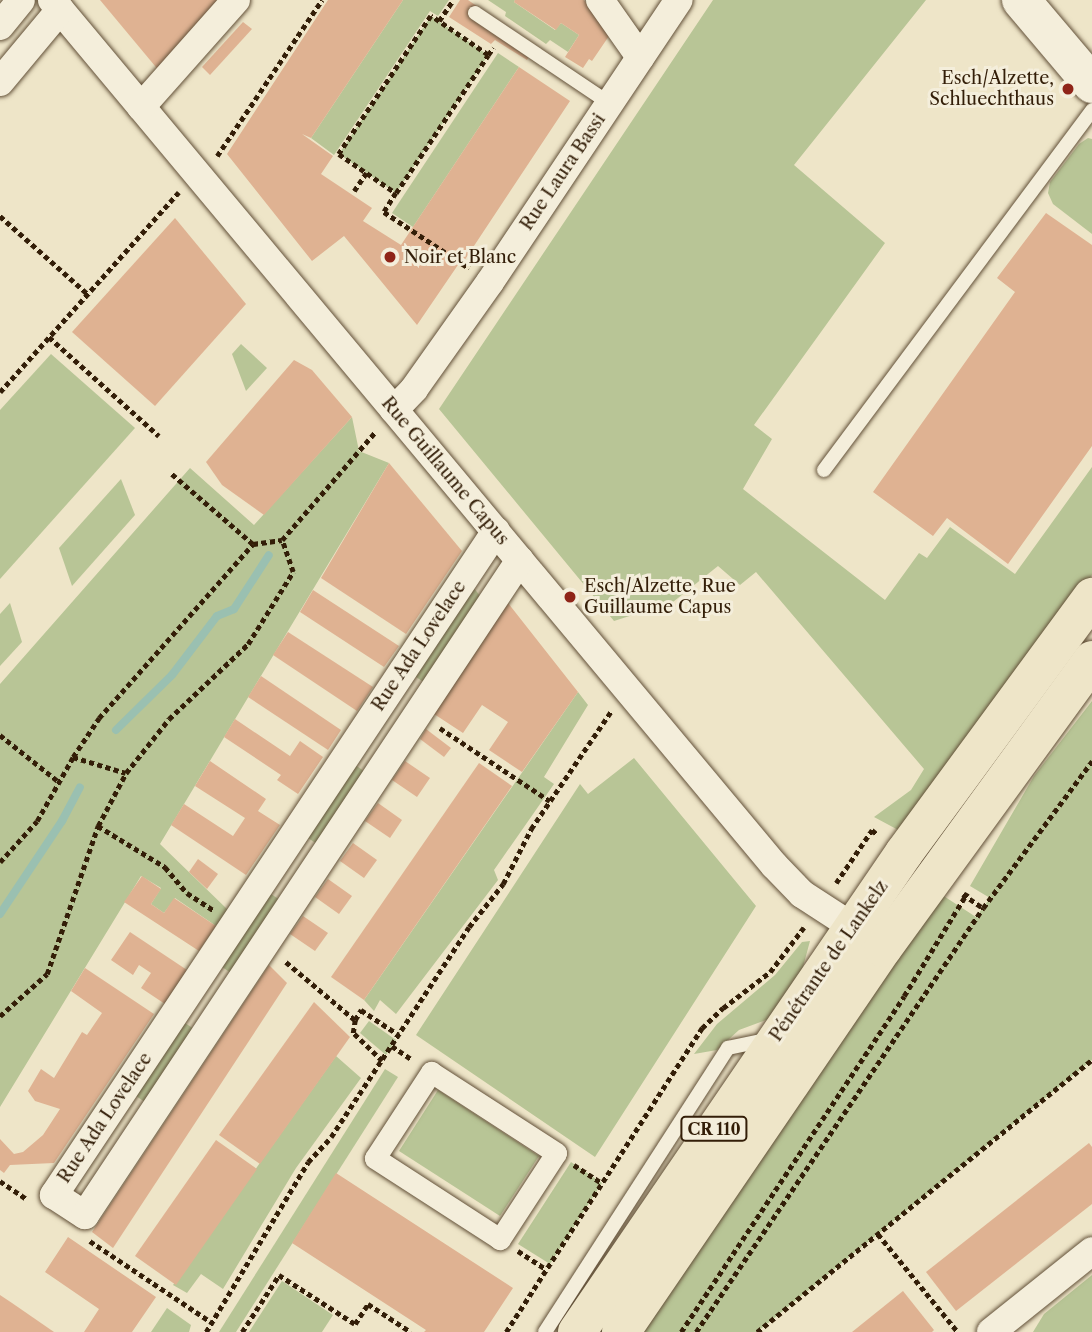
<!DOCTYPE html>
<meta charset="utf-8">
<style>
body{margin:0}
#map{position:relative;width:1092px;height:1332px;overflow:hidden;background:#eee5c8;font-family:"Libre Caslon Text",serif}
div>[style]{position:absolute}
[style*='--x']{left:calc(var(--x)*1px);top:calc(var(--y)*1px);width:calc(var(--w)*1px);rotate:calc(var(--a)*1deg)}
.green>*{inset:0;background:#b8c596}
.stream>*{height:8px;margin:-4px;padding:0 4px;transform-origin:4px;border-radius:4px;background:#9ac0b1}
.building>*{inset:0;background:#dfb292}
.path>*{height:4.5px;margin-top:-2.25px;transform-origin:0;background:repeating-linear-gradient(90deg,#331e08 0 5px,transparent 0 8.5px)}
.roads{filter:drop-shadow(0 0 2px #625038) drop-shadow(0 0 2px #625038)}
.service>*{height:14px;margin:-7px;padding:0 7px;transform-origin:7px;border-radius:7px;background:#f4eedb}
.pedestrian>*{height:21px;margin:-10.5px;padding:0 10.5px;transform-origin:10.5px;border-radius:10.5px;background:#f4eedb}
.minor>*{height:28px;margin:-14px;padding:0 14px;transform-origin:14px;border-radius:14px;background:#f4eedb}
.secondary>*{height:38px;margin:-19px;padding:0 19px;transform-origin:19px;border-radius:19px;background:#f4eedb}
.primary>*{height:38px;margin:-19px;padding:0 19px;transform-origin:19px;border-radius:19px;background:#eee5c8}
.dots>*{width:19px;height:19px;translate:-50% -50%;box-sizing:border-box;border:4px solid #f4eedb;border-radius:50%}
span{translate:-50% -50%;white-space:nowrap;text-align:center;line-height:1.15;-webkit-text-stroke:6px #f4eedb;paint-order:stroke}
.shield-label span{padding:2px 5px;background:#f4eedb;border:2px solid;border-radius:5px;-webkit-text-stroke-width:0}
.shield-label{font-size:16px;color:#331e08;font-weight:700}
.poi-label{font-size:18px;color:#331e08}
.right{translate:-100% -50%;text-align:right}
.left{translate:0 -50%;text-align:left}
.street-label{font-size:18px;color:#331e08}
</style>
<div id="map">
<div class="green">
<div style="clip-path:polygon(403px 0,449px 0,438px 16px,430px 11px,334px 155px,311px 138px)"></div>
<div style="clip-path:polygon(488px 0,515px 0,514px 2px,555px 30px,561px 23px,579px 35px,568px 52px,550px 40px,546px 44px,505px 16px,506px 12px)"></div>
<div style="clip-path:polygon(713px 0,926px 0,794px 165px,885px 243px,754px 425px,772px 439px,743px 489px,885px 600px,919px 553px,927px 558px,950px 527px,1015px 574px,1092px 467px,1092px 575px,902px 832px,874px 817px,911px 790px,924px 769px,756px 572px,740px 585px,718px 566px,673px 602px,614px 621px,439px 409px)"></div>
<div style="clip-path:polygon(431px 16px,488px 55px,396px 193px,339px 154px)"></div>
<div style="clip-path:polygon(498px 53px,519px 67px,413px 227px,392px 213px)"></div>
<div style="clip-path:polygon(1088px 138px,1092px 139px,1092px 234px,1053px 204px,1048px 193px,1050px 182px,1079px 144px)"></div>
<div style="clip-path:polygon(241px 344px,267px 368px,246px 391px,232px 354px)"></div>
<div style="clip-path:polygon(51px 354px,135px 428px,0 579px,0 410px)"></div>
<div style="clip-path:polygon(352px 417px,359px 451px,389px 463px,160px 844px,228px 910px,216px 926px,175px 898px,164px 913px,151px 904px,161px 888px,141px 876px,0 1107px,0 684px,190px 468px,254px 525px)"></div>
<div style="clip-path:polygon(121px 479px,135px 515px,72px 586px,59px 548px)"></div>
<div style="clip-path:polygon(470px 583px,484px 601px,428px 685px,410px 673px)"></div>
<div style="clip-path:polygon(10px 603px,22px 642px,0 666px,0 614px)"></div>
<div style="clip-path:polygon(578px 692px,588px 705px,544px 777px,554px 784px,494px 870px,498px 880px,396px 1014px,380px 1000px,374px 1011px,364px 1000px)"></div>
<div style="clip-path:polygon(1092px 701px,1092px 1060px,757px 1332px,640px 1332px,939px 893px,976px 917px,990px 898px,970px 886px,1034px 776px)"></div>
<div style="clip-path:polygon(634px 758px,756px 906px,595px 1157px,416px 1035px,580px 784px,588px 794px)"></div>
<div style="clip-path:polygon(351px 762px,368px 774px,320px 846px,302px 834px)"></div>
<div style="clip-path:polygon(265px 890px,283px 902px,234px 975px,216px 963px)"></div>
<div style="clip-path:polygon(810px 941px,800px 978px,771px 1018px,739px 1030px,717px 1050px,694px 1054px,717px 1024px,775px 975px,802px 942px)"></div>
<div style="clip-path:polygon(179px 1019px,197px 1031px,148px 1104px,130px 1092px)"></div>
<div style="clip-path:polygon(369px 1021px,396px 1040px,386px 1055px,360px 1033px)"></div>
<div style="clip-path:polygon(336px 1056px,361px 1078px,296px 1168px,223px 1289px,201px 1274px,187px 1293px,173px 1285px)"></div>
<div style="clip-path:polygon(385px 1069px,398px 1077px,236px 1332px,219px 1332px)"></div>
<div style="clip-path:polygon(438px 1090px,539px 1156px,500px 1216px,399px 1151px)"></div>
<div style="clip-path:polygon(571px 1162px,602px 1183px,550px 1264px,518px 1244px)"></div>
<div style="clip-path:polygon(1092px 1275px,1092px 1332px,1033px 1332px,1044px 1314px)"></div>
<div style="clip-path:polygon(282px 1281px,333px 1315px,322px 1332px,249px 1332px)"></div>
<div style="clip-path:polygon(167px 1308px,191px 1325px,189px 1332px,151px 1332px)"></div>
</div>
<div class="stream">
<div style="--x:116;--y:730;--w:78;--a:-44.5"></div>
<div style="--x:172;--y:675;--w:74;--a:-52.7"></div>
<div style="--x:217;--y:616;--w:18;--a:-22"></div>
<div style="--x:234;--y:609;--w:64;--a:-57.1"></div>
<div style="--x:0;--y:914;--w:112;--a:-56.3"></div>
<div style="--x:62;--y:821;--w:38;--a:-62"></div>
</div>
<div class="building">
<div style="clip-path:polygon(100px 0,225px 0,160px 72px)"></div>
<div style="clip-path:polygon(328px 0,403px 0,311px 138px,302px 134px,333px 156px,321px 174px,372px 208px,363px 221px,401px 245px,519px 67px,570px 101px,464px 261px,462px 259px,417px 325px,344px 236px,312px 261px,227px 154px)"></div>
<div style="clip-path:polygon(460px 0,468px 0,536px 46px,527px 60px,495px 40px,491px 44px,449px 17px)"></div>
<div style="clip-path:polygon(515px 0,584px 0,609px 36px,592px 61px,589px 59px,583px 68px,565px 57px,579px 35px,561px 23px,556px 30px,514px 2px)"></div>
<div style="clip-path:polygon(243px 22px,252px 29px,210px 75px,202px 67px)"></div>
<div style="clip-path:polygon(1046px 213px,1092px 245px,1092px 446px,1008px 564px,947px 518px,933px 536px,873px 492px,1015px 292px,997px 278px)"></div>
<div style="clip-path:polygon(175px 218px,246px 304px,155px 406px,72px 332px)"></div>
<div style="clip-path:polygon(294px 360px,312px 370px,352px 417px,264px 515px,222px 485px,206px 462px)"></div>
<div style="clip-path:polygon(389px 463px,462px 551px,406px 634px,321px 578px)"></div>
<div style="clip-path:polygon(313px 590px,399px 646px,384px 667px,300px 612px)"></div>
<div style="clip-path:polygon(508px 603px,578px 692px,522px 772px,489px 750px,508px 722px,482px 705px,463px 733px,434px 714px)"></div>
<div style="clip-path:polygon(288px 632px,373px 687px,357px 711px,273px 655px)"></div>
<div style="clip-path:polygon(261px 676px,341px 730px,328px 750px,248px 697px)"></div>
<div style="clip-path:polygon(235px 719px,290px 756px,300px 741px,323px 757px,298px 794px,277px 780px,281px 775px,224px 737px)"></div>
<div style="clip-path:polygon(426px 729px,451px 748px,444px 757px,420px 739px)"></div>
<div style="clip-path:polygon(210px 761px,266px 799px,258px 811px,280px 825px,246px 875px,171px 825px,184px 804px,233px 836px,245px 818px,195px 786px)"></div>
<div style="clip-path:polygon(405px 761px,430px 778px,417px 797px,392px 780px)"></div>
<div style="clip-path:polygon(479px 763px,512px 786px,364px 1000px,331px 977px)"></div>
<div style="clip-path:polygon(378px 803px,402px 820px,390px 838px,365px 821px)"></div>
<div style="clip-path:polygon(353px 843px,377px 860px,364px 878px,340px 861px)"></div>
<div style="clip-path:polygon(198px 859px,218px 874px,207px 889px,189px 872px)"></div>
<div style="clip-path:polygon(142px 876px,161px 889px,151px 904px,164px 913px,174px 898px,216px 926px,199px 951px,124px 902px)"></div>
<div style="clip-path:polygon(328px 879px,352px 896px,339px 914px,315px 897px)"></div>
<div style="clip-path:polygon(303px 916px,328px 933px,315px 951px,290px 934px)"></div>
<div style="clip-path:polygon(130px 932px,187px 970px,165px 1004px,141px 988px,151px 973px,139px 965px,133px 975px,111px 960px)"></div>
<div style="clip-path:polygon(269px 965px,287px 983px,113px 1248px,92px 1232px)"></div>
<div style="clip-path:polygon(85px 968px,154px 1014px,54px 1163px,10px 1165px,4px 1173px,0 1170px,0 1139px,14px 1154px,23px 1152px,43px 1135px,60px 1109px,35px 1101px,28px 1091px,41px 1069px,54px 1078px,82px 1032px,87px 1035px,102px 1013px,71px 991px)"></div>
<div style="clip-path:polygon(314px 1002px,350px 1037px,260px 1164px,219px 1135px)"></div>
<div style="clip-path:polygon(216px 1140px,257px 1169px,176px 1285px,135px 1256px)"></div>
<div style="clip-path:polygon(1089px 1143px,1092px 1147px,1092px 1204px,956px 1311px,926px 1272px)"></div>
<div style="clip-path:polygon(336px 1173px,513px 1288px,484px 1332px,424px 1332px,426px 1330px,292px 1243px)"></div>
<div style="clip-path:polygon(68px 1237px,156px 1297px,132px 1332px,84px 1332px,99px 1309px,45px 1272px)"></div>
<div style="clip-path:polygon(903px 1291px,934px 1330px,932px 1332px,852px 1332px)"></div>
<div style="clip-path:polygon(0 1295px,12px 1303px,54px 1332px,0 1332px)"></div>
</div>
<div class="path">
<div style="--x:439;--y:21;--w:25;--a:-56"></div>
<div style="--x:488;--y:55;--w:69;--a:-145.6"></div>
<div style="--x:431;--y:16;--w:166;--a:123.7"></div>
<div style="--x:339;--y:154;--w:69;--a:34.4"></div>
<div style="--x:396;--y:193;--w:166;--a:-56.3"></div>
<div style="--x:488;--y:55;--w:9;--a:-54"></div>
<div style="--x:217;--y:156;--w:188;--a:-56.1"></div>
<div style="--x:354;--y:191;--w:22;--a:-56"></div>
<div style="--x:396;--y:193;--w:22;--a:122"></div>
<div style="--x:384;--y:212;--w:102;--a:33.4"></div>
<div style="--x:0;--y:216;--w:118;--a:41.6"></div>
<div style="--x:49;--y:337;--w:148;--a:42"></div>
<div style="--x:0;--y:392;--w:268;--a:-48.2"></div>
<div style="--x:172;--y:474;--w:107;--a:40.8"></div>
<div style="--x:253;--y:544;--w:29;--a:-8"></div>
<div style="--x:440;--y:728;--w:132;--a:33.6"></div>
<div style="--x:0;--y:735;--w:75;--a:38.5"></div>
<div style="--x:73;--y:757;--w:55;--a:16.8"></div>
<div style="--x:98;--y:826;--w:79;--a:31.5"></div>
<div style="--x:165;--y:867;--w:34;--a:50"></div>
<div style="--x:187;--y:893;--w:31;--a:33"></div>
<div style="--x:0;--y:862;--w:55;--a:-47.9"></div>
<div style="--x:37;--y:821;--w:73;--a:-60.6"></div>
<div style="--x:73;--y:757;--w:47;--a:-56.3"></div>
<div style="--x:99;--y:718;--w:232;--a:-48.5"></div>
<div style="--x:836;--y:883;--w:64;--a:-55.8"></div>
<div style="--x:872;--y:830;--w:8;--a:40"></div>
<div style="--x:963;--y:894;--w:24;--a:35"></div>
<div style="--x:286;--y:962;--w:90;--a:40"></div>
<div style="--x:0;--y:1016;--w:63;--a:-41.8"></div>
<div style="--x:47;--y:974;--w:157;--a:-71"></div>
<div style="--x:98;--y:826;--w:60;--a:-62.2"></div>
<div style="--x:126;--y:773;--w:69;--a:-51.5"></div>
<div style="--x:169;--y:719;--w:109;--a:-43.5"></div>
<div style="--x:248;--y:644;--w:85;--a:-58"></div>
<div style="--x:293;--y:572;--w:34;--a:-109"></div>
<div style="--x:282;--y:540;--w:144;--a:-49.2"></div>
<div style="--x:392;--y:1046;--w:23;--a:34"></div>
<div style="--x:382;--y:1061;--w:40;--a:-136"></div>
<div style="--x:353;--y:1033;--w:13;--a:-81"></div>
<div style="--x:355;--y:1020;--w:12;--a:-59"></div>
<div style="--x:361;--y:1010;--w:45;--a:33.3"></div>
<div style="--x:574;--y:1165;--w:33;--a:33"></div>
<div style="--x:0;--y:1181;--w:32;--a:34"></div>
<div style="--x:878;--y:1234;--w:127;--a:50.8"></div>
<div style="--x:90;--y:1241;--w:146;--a:33.8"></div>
<div style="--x:518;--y:1251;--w:33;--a:33"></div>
<div style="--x:206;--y:1332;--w:198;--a:-59"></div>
<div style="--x:308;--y:1162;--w:34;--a:-47"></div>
<div style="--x:331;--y:1137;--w:251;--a:-56.7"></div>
<div style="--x:469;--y:927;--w:55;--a:-51.7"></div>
<div style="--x:503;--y:884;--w:62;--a:-63"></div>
<div style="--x:531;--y:829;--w:144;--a:-55.8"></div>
<div style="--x:242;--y:1332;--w:68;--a:-57"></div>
<div style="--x:279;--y:1275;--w:90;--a:32.8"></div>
<div style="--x:355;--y:1324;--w:24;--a:-57"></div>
<div style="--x:368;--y:1304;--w:51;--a:33.1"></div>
<div style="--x:506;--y:1332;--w:362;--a:-57.2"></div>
<div style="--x:702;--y:1028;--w:29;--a:-44"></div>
<div style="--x:723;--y:1008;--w:59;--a:-37.5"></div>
<div style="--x:770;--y:972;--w:56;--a:-52.9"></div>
<div style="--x:681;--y:1332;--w:403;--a:-56.4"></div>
<div style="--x:904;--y:996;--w:121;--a:-58.5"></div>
<div style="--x:696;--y:1332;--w:512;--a:-55.91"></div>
<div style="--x:983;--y:908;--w:183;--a:-53.4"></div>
<div style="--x:757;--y:1332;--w:432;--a:-39.1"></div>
</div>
<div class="roads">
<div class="service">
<div style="--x:475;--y:13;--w:161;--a:33.9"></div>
<div style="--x:824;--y:470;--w:449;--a:-53.3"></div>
<div style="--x:545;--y:1332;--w:338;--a:-57.2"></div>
<div style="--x:728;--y:1048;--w:40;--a:-12"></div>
</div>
<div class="pedestrian">
<div style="--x:431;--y:1072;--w:149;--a:32.9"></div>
<div style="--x:556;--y:1153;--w:103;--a:123.1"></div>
<div style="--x:500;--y:1239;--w:149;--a:-147.1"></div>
<div style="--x:375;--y:1158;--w:103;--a:-56.9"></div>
</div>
<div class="minor">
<div style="--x:52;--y:0;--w:1127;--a:50.15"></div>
<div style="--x:774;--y:865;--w:40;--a:46"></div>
<div style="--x:802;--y:894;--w:61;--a:32.9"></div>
<div style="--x:600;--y:0;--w:70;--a:54.9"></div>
<div style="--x:0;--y:26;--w:33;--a:-51"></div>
<div style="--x:0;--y:82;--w:94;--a:-50.2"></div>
<div style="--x:141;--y:107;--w:143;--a:-48.4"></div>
<div style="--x:394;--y:410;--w:29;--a:-46"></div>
<div style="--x:414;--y:389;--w:131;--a:-54.6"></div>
<div style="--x:490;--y:282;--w:339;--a:-56.2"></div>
<div style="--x:496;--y:531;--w:798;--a:123.65"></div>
<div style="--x:54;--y:1195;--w:37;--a:33"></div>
<div style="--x:85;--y:1215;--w:786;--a:-56.41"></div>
<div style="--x:991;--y:1332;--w:129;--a:-38.7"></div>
</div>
<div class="secondary">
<div style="--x:1021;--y:0;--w:110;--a:49.8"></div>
</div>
<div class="primary">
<div style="--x:577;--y:1332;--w:580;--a:-55.68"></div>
<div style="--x:904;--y:853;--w:318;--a:-53.7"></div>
<div style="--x:621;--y:1332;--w:465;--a:-55.7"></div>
<div style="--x:883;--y:948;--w:356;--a:-54"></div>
</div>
</div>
<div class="dots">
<div style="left:1068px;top:89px;background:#8f2418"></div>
<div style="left:390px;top:257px;background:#8f2418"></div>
<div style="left:570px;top:597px;background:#8f2418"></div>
</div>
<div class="shield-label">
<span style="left:714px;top:1129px">CR 110</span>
</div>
<div class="poi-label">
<span class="right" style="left:1054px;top:89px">Esch/Alzette,<br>Schluechthaus</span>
<span class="left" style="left:404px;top:257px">Noir et Blanc</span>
<span class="left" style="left:584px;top:597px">Esch/Alzette, Rue<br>Guillaume Capus</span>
</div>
<div class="street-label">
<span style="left:563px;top:172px;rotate:-56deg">Rue Laura Bassi</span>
<span style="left:445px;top:471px;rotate:50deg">Rue Guillaume Capus</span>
<span style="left:419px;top:646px;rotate:-56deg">Rue Ada Lovelace</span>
<span style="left:829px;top:961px;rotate:-55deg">Pénétrante de Lankelz</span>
<span style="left:105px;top:1118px;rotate:-56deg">Rue Ada Lovelace</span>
</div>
</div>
